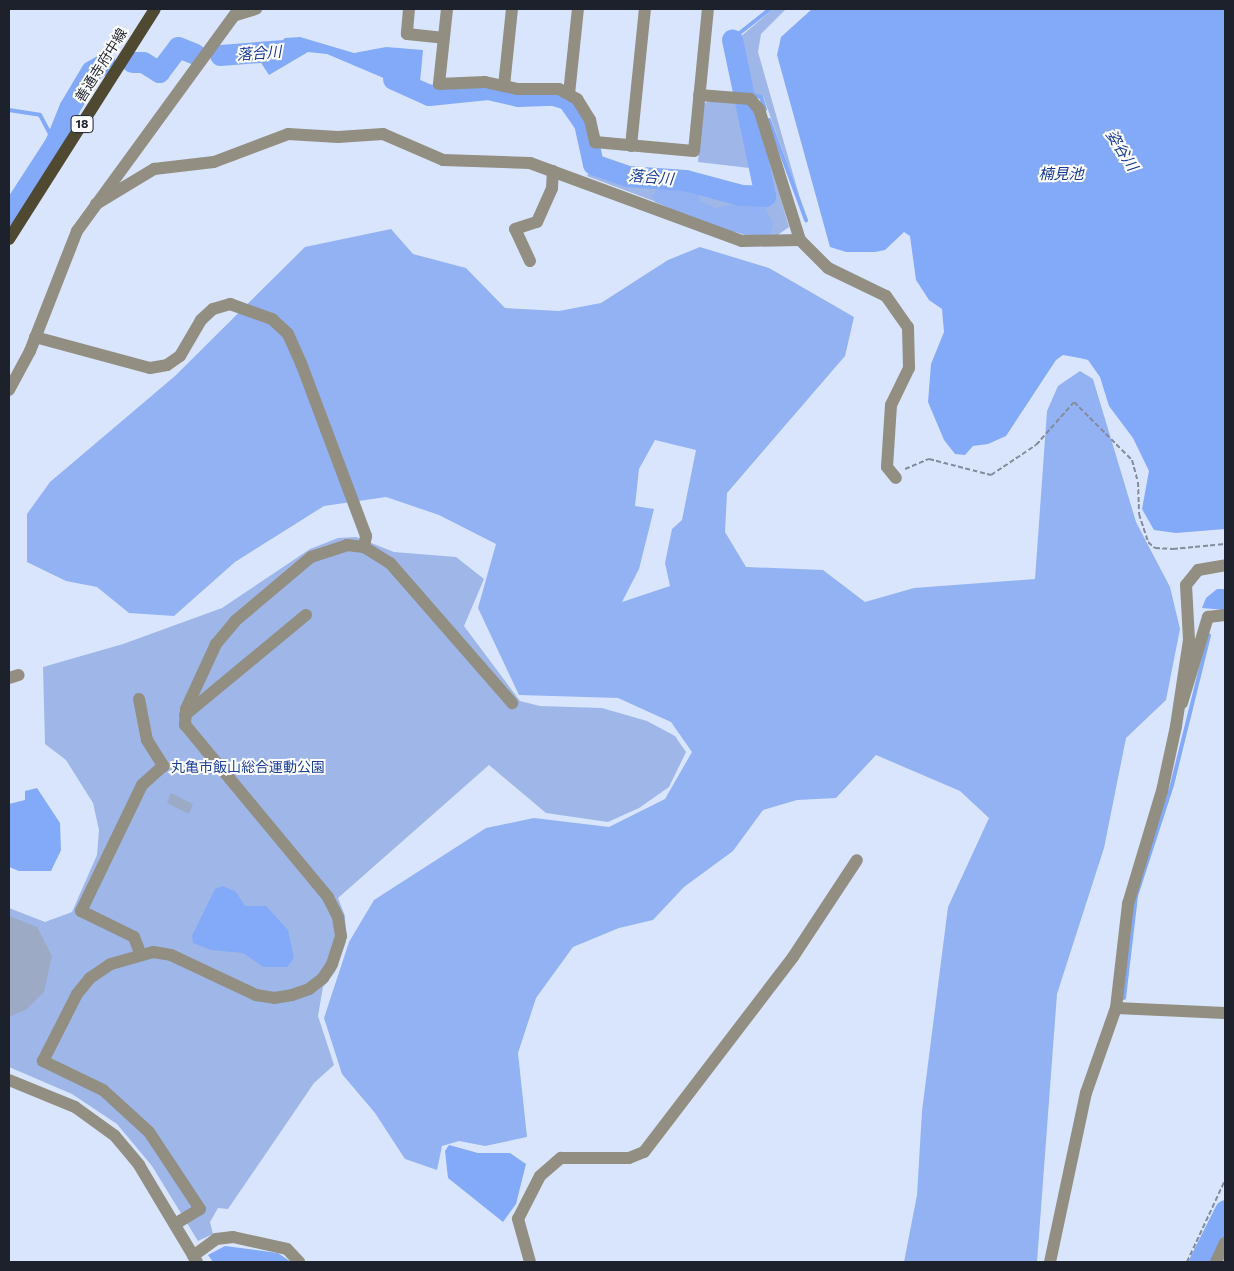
<!DOCTYPE html>
<meta charset="utf-8">
<style>
body{margin:0}
#map{position:relative;width:1234px;height:1271px;overflow:hidden;background:#d9e5fc;font-family:Commissioner,"Noto Sans JP",sans-serif}
div>[style]{position:absolute}
[style*='--x']{left:calc(var(--x)*1px);top:calc(var(--y)*1px);width:calc(var(--w)*1px);rotate:calc(var(--a)*1deg)}
.green>*{inset:0;background:#9eb7e8}
.forest>*{inset:0;background:#93b2f3}
.water>*{inset:0;background:#83a9f9}
.stream>*{height:4px;margin:-2px;padding:0 2px;transform-origin:2px;border-radius:2px;background:#83a9f9}
.river>*{height:21px;margin:-10.5px;padding:0 10.5px;transform-origin:10.5px;border-radius:10.5px;background:#83a9f9}
.building>*{inset:0;background:#9caac6}
.path>*{height:2px;margin-top:-1px;transform-origin:0;background:repeating-linear-gradient(90deg,#838c9d 0 5px,transparent 0 7.5px)}
.minor>*{height:12px;margin:-6px;padding:0 6px;transform-origin:6px;border-radius:6px;background:#928e81}
.major>*{height:12px;margin:-6px;padding:0 6px;transform-origin:6px;border-radius:6px;background:#504932}
span{translate:-50% -50%;white-space:nowrap;text-align:center;line-height:1.15;-webkit-text-stroke:4px #fff;paint-order:stroke}
.shield-label span{padding:1px 4px;background:#fff;border:1px solid;border-radius:4px;-webkit-text-stroke-width:0}
.shield-label{font-size:12px;color:#1c212b;font-weight:700}
.street-label{font-size:14px;color:#1c212b}
.park-label{font-size:14px;color:#1c409a}
.water-label{font-size:15px;color:#173a94;font-style:italic}
.frame{position:absolute;inset:0;border:10px solid #1c212b;pointer-events:none}
</style>
<div id="map">
<div class="green">
<div style="clip-path:polygon(773px 9px,786px 9px,761px 34px,758px 52px,801px 202px,763px 96px,746px 92px,733px 43px)"></div>
<div style="clip-path:polygon(709px 101px,742px 104px,758px 169px,698px 162px,703px 104px)"></div>
<div style="clip-path:polygon(751px 111px,759px 124px,789px 227px,772px 239px,755px 239px,587px 176px,593px 166px,625px 179px,688px 183px,768px 199px)"></div>
<div style="clip-path:polygon(356px 537px,394px 552px,456px 557px,484px 579px,464px 626px,520px 701px,540px 706px,602px 708px,647px 721px,675px 736px,686px 752px,669px 787px,639px 808px,608px 822px,546px 813px,489px 765px,338px 898px,345px 916px,346px 942px,335px 972px,323px 987px,318px 1016px,334px 1065px,314px 1083px,228px 1209px,218px 1208px,210px 1222px,213px 1234px,198px 1241px,152px 1166px,117px 1124px,72px 1094px,9px 1067px,9px 908px,45px 922px,72px 912px,97px 855px,99px 830px,93px 803px,66px 760px,45px 744px,43px 667px,123px 644px,222px 608px,310px 549px,338px 538px)"></div>
</div>
<div class="forest">
<div style="clip-path:polygon(661px 185px,696px 190px,701px 202px,715px 208px,751px 201px,764px 206px,773px 224px,770px 237px,719px 230px,655px 202px,652px 196px)"></div>
<div style="clip-path:polygon(evenodd,391px 229px,413px 254px,466px 268px,505px 308px,559px 311px,601px 303px,668px 260px,700px 247px,769px 268px,854px 317px,845px 356px,727px 493px,725px 532px,746px 567px,823px 570px,865px 602px,914px 588px,1035px 579px,1047px 411px,1058px 386px,1080px 371px,1093px 379px,1136px 522px,1170px 587px,1180px 629px,1166px 700px,1126px 738px,1104px 848px,1057px 994px,1037px 1262px,904px 1262px,917px 1195px,922px 1111px,948px 907px,989px 818px,960px 791px,876px 755px,836px 798px,797px 800px,763px 810px,733px 851px,684px 887px,653px 920px,619px 928px,573px 947px,536px 998px,518px 1053px,527px 1137px,485px 1146px,459px 1141px,442px 1146px,437px 1170px,405px 1159px,375px 1113px,342px 1074px,324px 1018px,349px 942px,374px 900px,486px 828px,534px 818px,609px 827px,665px 799px,692px 752px,671px 722px,618px 698px,519px 695px,478px 608px,496px 544px,439px 515px,386px 497px,324px 506px,235px 562px,174px 616px,129px 613px,97px 587px,66px 581px,27px 562px,27px 514px,50px 482px,175px 376px,305px 247px,391px 229px,655px 440px,696px 450px,682px 520px,672px 529px,665px 563px,670px 586px,622px 602px,639px 569px,654px 509px,635px 506px,639px 469px,655px 440px)"></div>
</div>
<div class="water">
<div style="clip-path:polygon(812px 9px,1225px 9px,1225px 529px,1176px 533px,1154px 530px,1142px 509px,1149px 471px,1133px 438px,1109px 406px,1100px 377px,1088px 360px,1080px 358px,1063px 355px,1056px 360px,1006px 436px,988px 444px,973px 446px,965px 455px,955px 454px,944px 440px,928px 402px,931px 364px,944px 332px,942px 309px,929px 300px,916px 280px,910px 236px,904px 232px,885px 250px,875px 252px,846px 252px,830px 247px,777px 55px,781px 37px)"></div>
<div style="clip-path:polygon(300px 37px,354px 53px,386px 47px,423px 50px,419px 93px,327px 54px,308px 52px,269px 75px,252px 49px,277px 46px,285px 38px)"></div>
<div style="clip-path:polygon(1217px 589px,1225px 589px,1225px 610px,1202px 608px,1206px 598px)"></div>
<div style="clip-path:polygon(37px 788px,60px 823px,61px 850px,51px 871px,19px 871px,9px 867px,9px 804px,25px 800px,25px 791px)"></div>
<div style="clip-path:polygon(223px 886px,236px 892px,245px 906px,266px 906px,288px 930px,294px 958px,287px 967px,263px 967px,243px 953px,211px 950px,193px 943px,192px 936px,215px 889px)"></div>
<div style="clip-path:polygon(449px 1145px,478px 1153px,510px 1153px,526px 1164px,516px 1204px,503px 1222px,448px 1178px,445px 1151px)"></div>
<div style="clip-path:polygon(225px 1246px,278px 1253px,291px 1262px,213px 1262px,208px 1255px)"></div>
</div>
<div class="stream">
<div style="--x:732;--y:39;--w:48;--a:-38.3"></div>
<div style="--x:753;--y:95;--w:8;--a:14"></div>
<div style="--x:761;--y:97;--w:13;--a:72"></div>
<div style="--x:9;--y:110;--w:31;--a:9"></div>
<div style="--x:40;--y:115;--w:32;--a:62"></div>
<div style="--x:769;--y:120;--w:107;--a:69.7"></div>
<div style="--x:1124;--y:998;--w:103;--a:-83.3"></div>
<div style="--x:1136;--y:896;--w:117;--a:-72"></div>
<div style="--x:1172;--y:785;--w:154;--a:-76.1"></div>
</div>
<div class="river">
<div style="--x:220;--y:55;--w:64;--a:-4.5"></div>
<div style="--x:132;--y:62;--w:11;--a:0"></div>
<div style="--x:143;--y:62;--w:19;--a:32"></div>
<div style="--x:159;--y:72;--w:31;--a:-53"></div>
<div style="--x:178;--y:47;--w:18;--a:22"></div>
<div style="--x:393;--y:79;--w:39;--a:24"></div>
<div style="--x:429;--y:95;--w:59;--a:-5.8"></div>
<div style="--x:488;--y:89;--w:31;--a:13"></div>
<div style="--x:518;--y:96;--w:35;--a:-2"></div>
<div style="--x:553;--y:95;--w:15;--a:16"></div>
<div style="--x:567;--y:99;--w:29;--a:55"></div>
<div style="--x:584;--y:123;--w:42;--a:77.6"></div>
<div style="--x:593;--y:164;--w:36;--a:19"></div>
<div style="--x:627;--y:176;--w:58;--a:3.9"></div>
<div style="--x:685;--y:180;--w:58;--a:15"></div>
<div style="--x:741;--y:195;--w:24;--a:2"></div>
<div style="--x:765;--y:196;--w:160;--a:-101.9"></div>
<div style="--x:9;--y:214;--w:85;--a:-57.1"></div>
<div style="--x:55;--y:143;--w:38;--a:-68"></div>
<div style="--x:69;--y:108;--w:43;--a:-59.3"></div>
<div style="--x:91;--y:71;--w:16;--a:-30"></div>
<div style="--x:1199;--y:1262;--w:58;--a:-63.4"></div>
</div>
<div class="building">
<div style="clip-path:polygon(171px 793px,193px 804px,189px 814px,167px 803px)"></div>
<div style="clip-path:polygon(9px 916px,37px 927px,52px 956px,44px 992px,27px 1009px,9px 1017px)"></div>
</div>
<div class="path">
<div style="--x:905;--y:469;--w:26;--a:-23"></div>
<div style="--x:929;--y:459;--w:64;--a:14.5"></div>
<div style="--x:991;--y:475;--w:54;--a:-33.7"></div>
<div style="--x:1036;--y:445;--w:57;--a:-48.5"></div>
<div style="--x:1074;--y:402;--w:82;--a:45"></div>
<div style="--x:1132;--y:460;--w:23;--a:75"></div>
<div style="--x:1138;--y:482;--w:32;--a:88"></div>
<div style="--x:1139;--y:514;--w:29;--a:72"></div>
<div style="--x:1148;--y:542;--w:9;--a:41"></div>
<div style="--x:1155;--y:548;--w:18;--a:3"></div>
<div style="--x:1173;--y:549;--w:52;--a:-5.5"></div>
<div style="--x:1187;--y:1262;--w:90;--a:-65.1"></div>
</div>
<div class="minor">
<div style="--x:409;--y:9;--w:25;--a:95"></div>
<div style="--x:407;--y:34;--w:37;--a:6"></div>
<div style="--x:447;--y:9;--w:75;--a:96.1"></div>
<div style="--x:439;--y:84;--w:46;--a:-2.5"></div>
<div style="--x:485;--y:82;--w:34;--a:12"></div>
<div style="--x:518;--y:89;--w:41;--a:0"></div>
<div style="--x:559;--y:89;--w:21;--a:29"></div>
<div style="--x:577;--y:99;--w:25;--a:58"></div>
<div style="--x:590;--y:120;--w:23;--a:77"></div>
<div style="--x:595;--y:142;--w:99;--a:5.2"></div>
<div style="--x:694;--y:151;--w:143;--a:-84.4"></div>
<div style="--x:236;--y:15;--w:21;--a:-17"></div>
<div style="--x:504;--y:86;--w:77;--a:-84.1"></div>
<div style="--x:569;--y:94;--w:85;--a:-84"></div>
<div style="--x:631;--y:146;--w:138;--a:-84.2"></div>
<div style="--x:96;--y:204;--w:68;--a:-31.1"></div>
<div style="--x:154;--y:169;--w:60;--a:-6.7"></div>
<div style="--x:214;--y:162;--w:79;--a:-20.7"></div>
<div style="--x:288;--y:134;--w:50;--a:3.4"></div>
<div style="--x:338;--y:137;--w:45;--a:-3.8"></div>
<div style="--x:383;--y:134;--w:65;--a:23.4"></div>
<div style="--x:443;--y:160;--w:87;--a:2"></div>
<div style="--x:530;--y:163;--w:226;--a:20.2"></div>
<div style="--x:742;--y:241;--w:58;--a:-1"></div>
<div style="--x:800;--y:240;--w:137;--a:-107.4"></div>
<div style="--x:759;--y:109;--w:13;--a:-132"></div>
<div style="--x:750;--y:99;--w:51;--a:-175.5"></div>
<div style="--x:800;--y:240;--w:40;--a:45"></div>
<div style="--x:828;--y:268;--w:64;--a:25.8"></div>
<div style="--x:886;--y:296;--w:38;--a:55"></div>
<div style="--x:908;--y:327;--w:41;--a:88.6"></div>
<div style="--x:909;--y:368;--w:41;--a:115.9"></div>
<div style="--x:891;--y:405;--w:62;--a:93.7"></div>
<div style="--x:887;--y:467;--w:14;--a:51"></div>
<div style="--x:530;--y:261;--w:35;--a:-115"></div>
<div style="--x:515;--y:229;--w:23;--a:-18"></div>
<div style="--x:537;--y:222;--w:37;--a:-66"></div>
<div style="--x:552;--y:188;--w:17;--a:-87"></div>
<div style="--x:35;--y:337;--w:119;--a:15.1"></div>
<div style="--x:150;--y:368;--w:17;--a:-10"></div>
<div style="--x:167;--y:365;--w:16;--a:-35"></div>
<div style="--x:180;--y:356;--w:42;--a:-59.7"></div>
<div style="--x:201;--y:320;--w:16;--a:-43"></div>
<div style="--x:213;--y:309;--w:18;--a:-16"></div>
<div style="--x:230;--y:304;--w:45;--a:19.7"></div>
<div style="--x:272;--y:319;--w:22;--a:43"></div>
<div style="--x:288;--y:334;--w:32;--a:66"></div>
<div style="--x:301;--y:363;--w:185;--a:69.4"></div>
<div style="--x:366;--y:536;--w:11;--a:100"></div>
<div style="--x:9;--y:390;--w:44;--a:-61.7"></div>
<div style="--x:30;--y:351;--w:129;--a:-68.6"></div>
<div style="--x:77;--y:231;--w:275;--a:-53.9"></div>
<div style="--x:9;--y:678;--w:10;--a:-17"></div>
<div style="--x:139;--y:699;--w:42;--a:79"></div>
<div style="--x:147;--y:740;--w:31;--a:58"></div>
<div style="--x:163;--y:766;--w:28;--a:138"></div>
<div style="--x:142;--y:785;--w:140;--a:115.8"></div>
<div style="--x:81;--y:911;--w:59;--a:26.1"></div>
<div style="--x:134;--y:937;--w:19;--a:69"></div>
<div style="--x:1182;--y:703;--w:90;--a:-73.2"></div>
<div style="--x:1208;--y:617;--w:17;--a:-7"></div>
<div style="--x:185;--y:715;--w:157;--a:-39.6"></div>
<div style="--x:1116;--y:1008;--w:109;--a:2.6"></div>
<div style="--x:9;--y:1080;--w:71;--a:22.2"></div>
<div style="--x:75;--y:1107;--w:49;--a:35.9"></div>
<div style="--x:115;--y:1136;--w:38;--a:50"></div>
<div style="--x:139;--y:1165;--w:113;--a:59.1"></div>
<div style="--x:175;--y:1224;--w:29;--a:-31"></div>
<div style="--x:200;--y:1209;--w:92;--a:-123.5"></div>
<div style="--x:149;--y:1132;--w:62;--a:-137.6"></div>
<div style="--x:103;--y:1090;--w:67;--a:-154.2"></div>
<div style="--x:43;--y:1061;--w:75;--a:-63.1"></div>
<div style="--x:77;--y:994;--w:21;--a:-51"></div>
<div style="--x:90;--y:978;--w:25;--a:-34"></div>
<div style="--x:111;--y:964;--w:44;--a:-15.9"></div>
<div style="--x:153;--y:952;--w:18;--a:9"></div>
<div style="--x:171;--y:955;--w:94;--a:25.2"></div>
<div style="--x:256;--y:995;--w:18;--a:9"></div>
<div style="--x:274;--y:998;--w:18;--a:-9"></div>
<div style="--x:292;--y:995;--w:18;--a:-19"></div>
<div style="--x:309;--y:989;--w:18;--a:-38"></div>
<div style="--x:323;--y:978;--w:17;--a:-57"></div>
<div style="--x:332;--y:964;--w:29;--a:-72"></div>
<div style="--x:341;--y:936;--w:19;--a:-99"></div>
<div style="--x:338;--y:917;--w:22;--a:-117"></div>
<div style="--x:328;--y:897;--w:224;--a:-129.7"></div>
<div style="--x:185;--y:725;--w:16;--a:-86"></div>
<div style="--x:186;--y:709;--w:72;--a:-65.2"></div>
<div style="--x:216;--y:644;--w:30;--a:-50"></div>
<div style="--x:235;--y:621;--w:99;--a:-40.1"></div>
<div style="--x:311;--y:557;--w:38;--a:-18"></div>
<div style="--x:347;--y:545;--w:17;--a:7"></div>
<div style="--x:364;--y:547;--w:31;--a:32"></div>
<div style="--x:390;--y:563;--w:186;--a:48.9"></div>
<div style="--x:193;--y:1256;--w:29;--a:-36"></div>
<div style="--x:216;--y:1239;--w:17;--a:-7"></div>
<div style="--x:233;--y:1237;--w:55;--a:12.5"></div>
<div style="--x:287;--y:1249;--w:18;--a:47"></div>
<div style="--x:530;--y:1262;--w:45;--a:-105.6"></div>
<div style="--x:518;--y:1219;--w:48;--a:-62.9"></div>
<div style="--x:540;--y:1176;--w:28;--a:-41"></div>
<div style="--x:561;--y:1158;--w:68;--a:0"></div>
<div style="--x:629;--y:1158;--w:16;--a:-22"></div>
<div style="--x:644;--y:1152;--w:245;--a:-52.6"></div>
<div style="--x:793;--y:957;--w:116;--a:-56.6"></div>
<div style="--x:1050;--y:1262;--w:173;--a:-78"></div>
<div style="--x:1086;--y:1093;--w:90;--a:-70.6"></div>
<div style="--x:1116;--y:1008;--w:105;--a:-83.4"></div>
<div style="--x:1128;--y:904;--w:118;--a:-73.3"></div>
<div style="--x:1162;--y:791;--w:66;--a:-77.8"></div>
<div style="--x:1176;--y:726;--w:87;--a:-81.4"></div>
<div style="--x:1189;--y:640;--w:55;--a:-93.1"></div>
<div style="--x:1186;--y:585;--w:19;--a:-51"></div>
<div style="--x:1198;--y:570;--w:27;--a:-10"></div>
<div style="--x:1216;--y:1262;--w:21;--a:-65"></div>
</div>
<div class="major">
<div style="--x:9;--y:239;--w:272;--a:-57.6"></div>
</div>
<div class="shield-label">
<span style="left:82px;top:124px">18</span>
</div>
<div class="street-label">
<span style="left:101px;top:65px;rotate:-58deg">善通寺府中線</span>
</div>
<div class="park-label">
<span style="left:248px;top:767px">丸亀市飯山総合運動公園</span>
</div>
<div class="water-label">
<span style="left:259px;top:53px;rotate:-4deg">落合川</span>
<span style="left:1122px;top:150px;rotate:58deg">姿谷川</span>
<span style="left:1061px;top:174px">楠見池</span>
<span style="left:651px;top:177px;rotate:5deg">落合川</span>
</div>
<div class="frame"></div>
</div>
